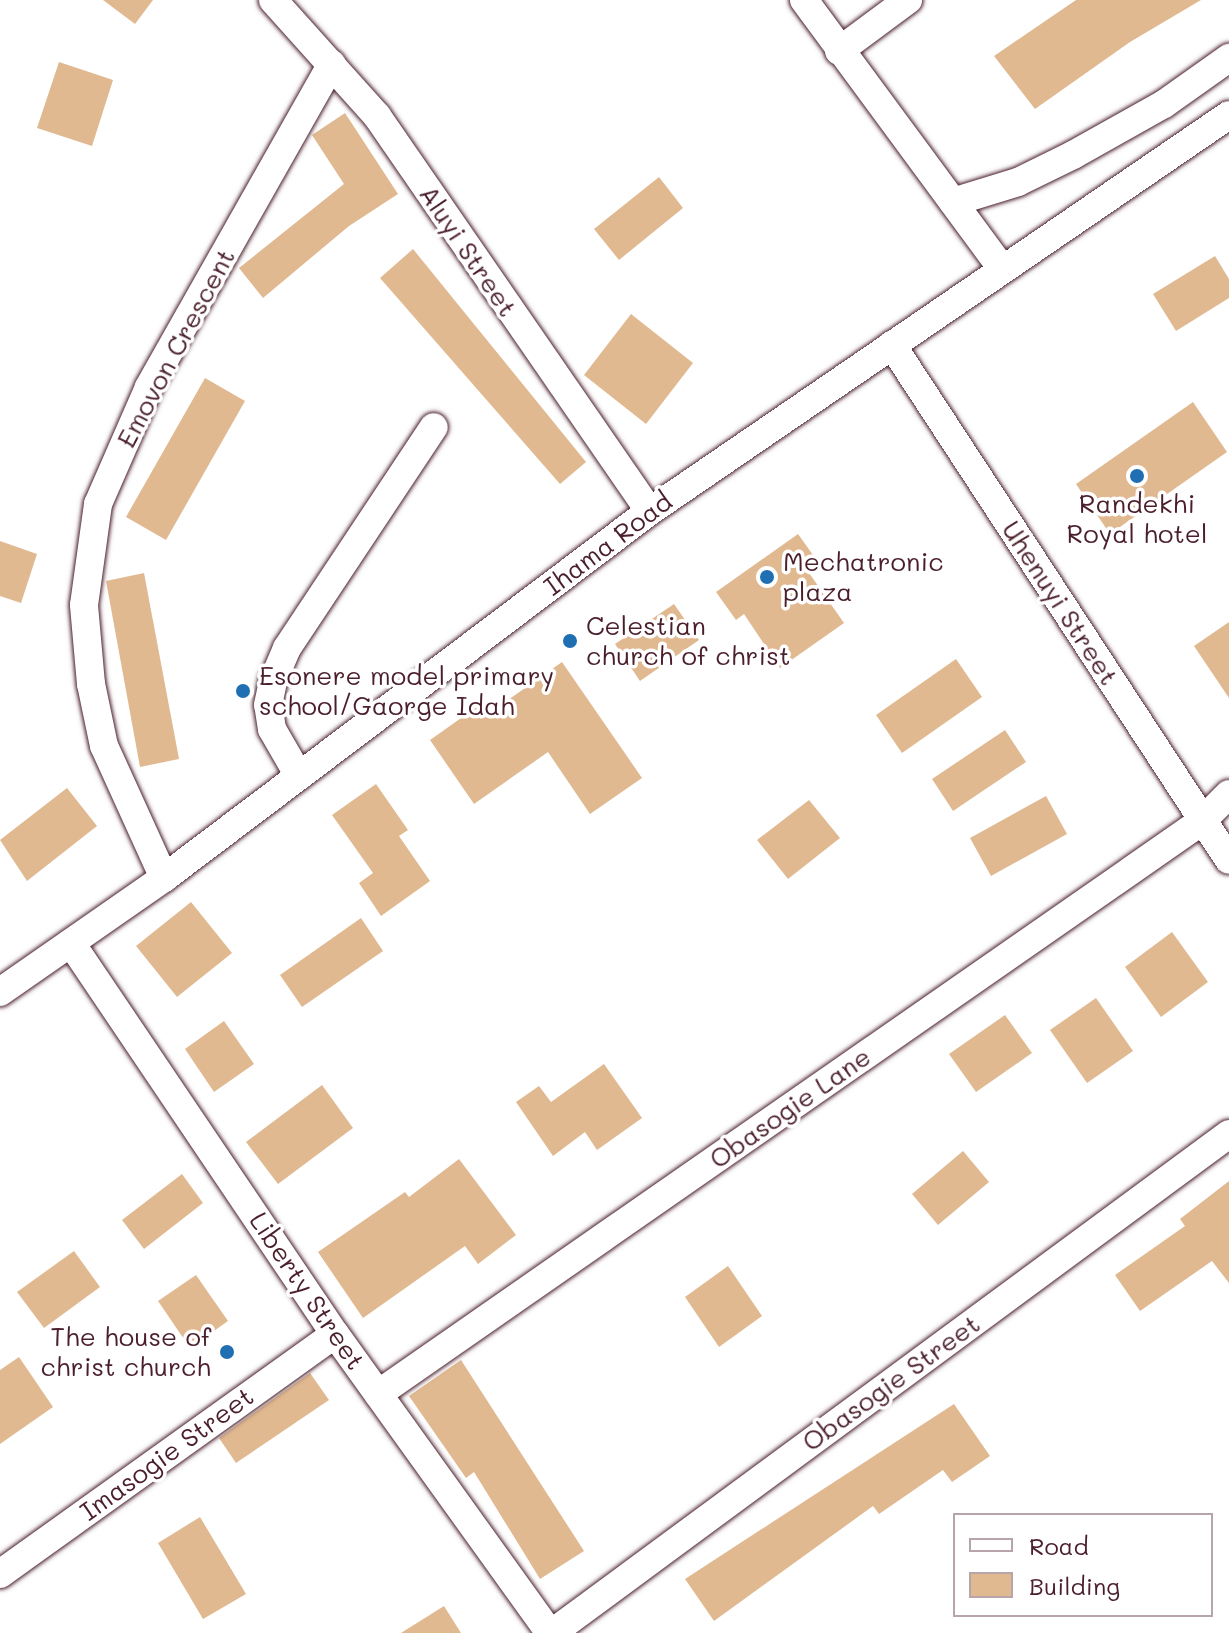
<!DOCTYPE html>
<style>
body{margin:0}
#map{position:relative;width:1229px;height:1633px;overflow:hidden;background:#fff;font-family:Mali,sans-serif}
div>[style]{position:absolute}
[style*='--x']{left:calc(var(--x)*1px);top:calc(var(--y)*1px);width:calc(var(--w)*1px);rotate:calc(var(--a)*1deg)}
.building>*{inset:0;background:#e0b991}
.roads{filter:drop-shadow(0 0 2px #4a1f2b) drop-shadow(0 0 2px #4a1f2b)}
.minor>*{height:28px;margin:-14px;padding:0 14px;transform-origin:14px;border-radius:14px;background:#fff}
.dots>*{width:22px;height:22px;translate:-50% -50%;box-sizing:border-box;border:4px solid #fff;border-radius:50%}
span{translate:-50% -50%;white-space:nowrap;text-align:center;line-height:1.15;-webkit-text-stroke:7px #fff;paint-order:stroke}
.street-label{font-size:26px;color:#4a1f2b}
.poi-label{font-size:26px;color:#4a1f2b}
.left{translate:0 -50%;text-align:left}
.right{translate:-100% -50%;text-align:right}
.legend{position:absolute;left:953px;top:1513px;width:260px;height:104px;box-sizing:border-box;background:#fff;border:2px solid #b7a5aa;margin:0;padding:10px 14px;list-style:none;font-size:24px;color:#4a1f2b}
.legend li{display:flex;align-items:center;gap:16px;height:40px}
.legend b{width:40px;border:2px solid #b7a5aa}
</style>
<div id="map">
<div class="building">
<div style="clip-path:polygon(103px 0,153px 0,135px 24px)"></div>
<div style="clip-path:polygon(1076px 0,1201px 0,1130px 42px,1035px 109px,994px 56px)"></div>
<div style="clip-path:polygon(59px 62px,113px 80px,92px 146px,37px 128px)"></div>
<div style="clip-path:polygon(345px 113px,398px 194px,349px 226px,263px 298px,239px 268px,344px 184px,312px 135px)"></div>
<div style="clip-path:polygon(659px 177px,683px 208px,619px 260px,594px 229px)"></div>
<div style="clip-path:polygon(413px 249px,586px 462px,560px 484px,380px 278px)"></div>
<div style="clip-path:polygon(1215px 256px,1229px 279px,1229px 298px,1176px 331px,1153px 294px)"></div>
<div style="clip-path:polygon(631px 314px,693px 363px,646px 424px,584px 375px)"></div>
<div style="clip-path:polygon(205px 378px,245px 401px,166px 540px,126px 517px)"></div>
<div style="clip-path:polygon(1193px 402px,1227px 452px,1110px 534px,1076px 484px)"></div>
<div style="clip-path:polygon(798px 534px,818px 562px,807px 570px,844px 623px,780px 668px,744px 614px,736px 620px,716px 592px)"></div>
<div style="clip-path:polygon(0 541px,37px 554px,21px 603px,0 596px)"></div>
<div style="clip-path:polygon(144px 573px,179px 759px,140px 767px,106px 581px)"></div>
<div style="clip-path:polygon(674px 604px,699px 640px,640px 681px,615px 644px)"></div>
<div style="clip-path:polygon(1229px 622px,1229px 698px,1194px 646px)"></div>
<div style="clip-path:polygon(956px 659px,982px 697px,902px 753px,876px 715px)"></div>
<div style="clip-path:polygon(562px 662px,642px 778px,590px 814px,548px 752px,474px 804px,430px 740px,481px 704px,488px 714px)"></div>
<div style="clip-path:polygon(1005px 730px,1026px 762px,953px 811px,932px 779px)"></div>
<div style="clip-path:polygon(376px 784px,408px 830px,399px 836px,430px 881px,381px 916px,359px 883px,373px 873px,332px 815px)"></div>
<div style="clip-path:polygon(67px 788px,97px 826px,27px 881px,0 840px)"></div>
<div style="clip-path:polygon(1046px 796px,1067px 834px,991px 876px,970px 838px)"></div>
<div style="clip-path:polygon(809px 800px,840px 838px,788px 879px,757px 840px)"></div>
<div style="clip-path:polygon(191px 902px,232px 953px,177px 997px,136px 946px)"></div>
<div style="clip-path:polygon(361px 918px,383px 951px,302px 1007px,280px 975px)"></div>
<div style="clip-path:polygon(1172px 932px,1208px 982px,1161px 1017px,1125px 967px)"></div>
<div style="clip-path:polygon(1096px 998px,1133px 1051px,1087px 1083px,1050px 1030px)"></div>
<div style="clip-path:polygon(1005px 1015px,1032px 1053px,976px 1092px,949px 1054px)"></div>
<div style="clip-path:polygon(224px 1021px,254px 1064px,214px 1092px,185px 1049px)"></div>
<div style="clip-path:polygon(604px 1064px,642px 1118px,597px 1150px,585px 1132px,553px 1156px,516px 1102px,539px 1086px,551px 1102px)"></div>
<div style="clip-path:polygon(322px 1085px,353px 1128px,278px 1184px,246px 1142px)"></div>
<div style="clip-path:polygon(963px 1151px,989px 1182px,938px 1225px,912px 1194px)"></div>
<div style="clip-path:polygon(459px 1159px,516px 1235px,478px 1264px,465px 1246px,363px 1318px,318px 1252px,405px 1192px,409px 1197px)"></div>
<div style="clip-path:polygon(182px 1174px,203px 1203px,144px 1249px,122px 1220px)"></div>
<div style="clip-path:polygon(1229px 1181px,1229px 1283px,1212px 1261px,1140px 1311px,1115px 1275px,1185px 1226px,1180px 1219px)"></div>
<div style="clip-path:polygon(74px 1251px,100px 1287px,44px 1328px,17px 1292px)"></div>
<div style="clip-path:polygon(728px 1266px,762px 1316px,719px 1347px,685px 1297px)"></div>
<div style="clip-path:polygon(196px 1275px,228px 1321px,190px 1348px,158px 1301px)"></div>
<div style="clip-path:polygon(19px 1357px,53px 1407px,0 1444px,0 1370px)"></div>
<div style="clip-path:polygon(461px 1360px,584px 1551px,540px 1579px,474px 1472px,466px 1478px,409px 1396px)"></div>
<div style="clip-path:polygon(310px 1373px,329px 1400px,236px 1463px,219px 1438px)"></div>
<div style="clip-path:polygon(954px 1404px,990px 1456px,952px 1482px,943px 1470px,879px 1514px,873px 1506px,714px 1621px,685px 1579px)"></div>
<div style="clip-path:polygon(200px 1517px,246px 1594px,203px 1619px,158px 1543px)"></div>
<div style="clip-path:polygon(444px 1606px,461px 1633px,401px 1633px)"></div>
</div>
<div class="roads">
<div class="minor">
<div style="--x:273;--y:0;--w:156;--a:48.1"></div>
<div style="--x:377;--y:116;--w:480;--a:55.4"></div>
<div style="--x:804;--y:0;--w:334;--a:53.6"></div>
<div style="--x:839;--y:51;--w:86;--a:-36.5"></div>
<div style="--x:953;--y:202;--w:68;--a:-17.1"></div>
<div style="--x:1018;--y:182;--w:61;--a:-26.1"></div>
<div style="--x:1073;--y:155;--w:104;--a:-29.3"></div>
<div style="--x:1164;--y:104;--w:80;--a:-35.3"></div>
<div style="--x:892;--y:345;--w:615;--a:56.8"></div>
<div style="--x:299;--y:776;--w:54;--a:-119.9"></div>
<div style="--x:272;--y:729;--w:24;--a:-99"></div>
<div style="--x:268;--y:705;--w:25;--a:-78"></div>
<div style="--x:273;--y:681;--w:36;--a:-67"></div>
<div style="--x:287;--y:648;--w:265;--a:-56.4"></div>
<div style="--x:164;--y:878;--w:145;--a:-114.4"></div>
<div style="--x:104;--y:746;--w:63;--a:-101.8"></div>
<div style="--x:91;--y:684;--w:79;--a:-95.1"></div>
<div style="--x:84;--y:605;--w:102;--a:-82.1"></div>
<div style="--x:98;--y:504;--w:128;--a:-66.4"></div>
<div style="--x:149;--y:387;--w:371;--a:-60.5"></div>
<div style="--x:71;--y:943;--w:472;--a:56"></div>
<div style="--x:335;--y:1334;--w:368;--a:54.3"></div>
<div style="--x:0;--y:992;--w:200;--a:-34.8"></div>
<div style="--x:164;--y:878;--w:609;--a:-37.06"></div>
<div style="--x:650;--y:511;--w:701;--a:-34.37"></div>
<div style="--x:378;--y:1394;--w:1004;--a:-34.81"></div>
<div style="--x:1202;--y:821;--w:38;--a:-45"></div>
<div style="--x:0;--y:1574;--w:412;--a:-35.6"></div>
<div style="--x:552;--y:1633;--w:841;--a:-36.39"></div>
</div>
</div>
<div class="dots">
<div style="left:1137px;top:476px;background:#1f6fb2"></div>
<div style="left:767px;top:577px;background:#1f6fb2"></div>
<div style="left:570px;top:641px;background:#1f6fb2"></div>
<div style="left:243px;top:691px;background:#1f6fb2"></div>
<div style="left:227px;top:1352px;background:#1f6fb2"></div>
</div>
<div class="street-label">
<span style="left:468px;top:251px;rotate:56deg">Aluyi Street</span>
<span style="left:176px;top:348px;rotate:-62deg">Emovon Crescent</span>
<span style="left:608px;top:544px;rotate:-37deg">Ihama Road</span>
<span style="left:1060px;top:603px;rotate:57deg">Uhenuyi Street</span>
<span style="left:790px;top:1108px;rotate:-35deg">Obasogie Lane</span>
<span style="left:307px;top:1291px;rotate:56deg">Liberty Street</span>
<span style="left:891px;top:1383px;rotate:-36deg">Obasogie Street</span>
<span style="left:167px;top:1454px;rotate:-36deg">Imasogie Street</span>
</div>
<div class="poi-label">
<span style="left:1137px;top:519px">Randekhi<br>Royal hotel</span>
<span class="left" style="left:783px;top:577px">Mechatronic<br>plaza</span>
<span class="left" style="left:586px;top:641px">Celestian<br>church of christ</span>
<span class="left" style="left:259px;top:691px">Esonere model primary<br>school/Gaorge Idah</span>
<span class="right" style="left:211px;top:1352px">The house of<br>christ church</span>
</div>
<ul class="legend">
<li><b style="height:10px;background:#fff"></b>Road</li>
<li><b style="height:22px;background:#e0b991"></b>Building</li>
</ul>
</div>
